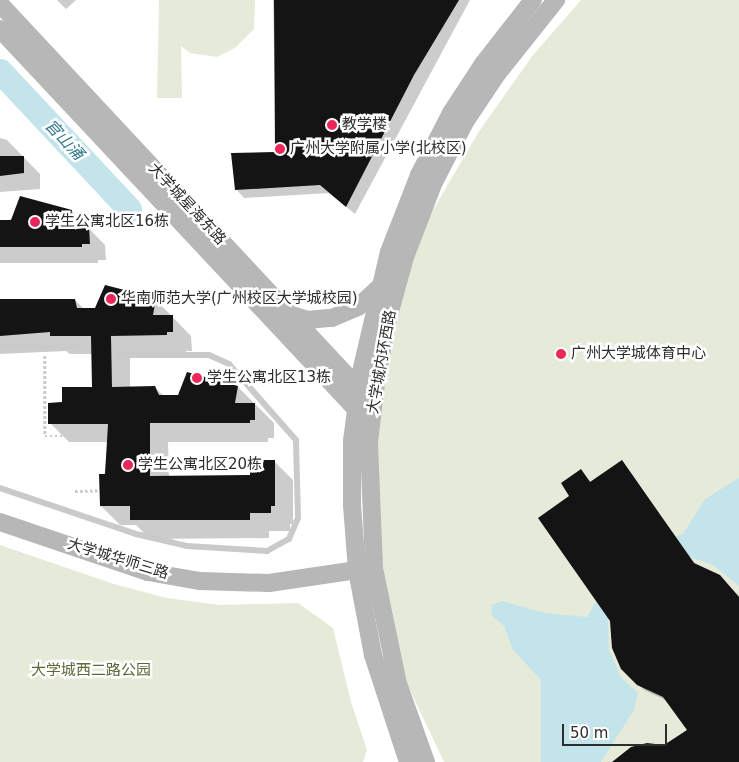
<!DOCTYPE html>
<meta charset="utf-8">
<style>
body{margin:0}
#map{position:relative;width:739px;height:762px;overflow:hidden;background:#fff;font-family:"DejaVu Sans","Noto Sans SC",sans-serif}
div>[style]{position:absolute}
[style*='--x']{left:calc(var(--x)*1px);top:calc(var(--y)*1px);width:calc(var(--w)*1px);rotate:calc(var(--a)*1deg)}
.green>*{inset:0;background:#e6ebd9}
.water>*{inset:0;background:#c4e4ec}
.shadow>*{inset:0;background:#0003}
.river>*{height:25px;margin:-12.5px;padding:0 12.5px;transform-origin:12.5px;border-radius:12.5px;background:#c4e4ec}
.building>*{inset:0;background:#141414}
.path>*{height:2.5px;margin-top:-1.25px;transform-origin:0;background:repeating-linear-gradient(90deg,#cacaca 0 2.5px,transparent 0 5px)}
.lane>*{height:6px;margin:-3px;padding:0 3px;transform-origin:3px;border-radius:3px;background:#cacaca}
.secondary>*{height:18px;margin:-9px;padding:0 9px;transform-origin:9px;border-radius:9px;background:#b7b7b7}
.dots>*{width:14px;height:14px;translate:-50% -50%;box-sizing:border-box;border:2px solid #fff;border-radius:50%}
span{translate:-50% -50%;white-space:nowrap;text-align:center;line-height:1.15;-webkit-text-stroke:5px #fff;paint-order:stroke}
.poi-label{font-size:15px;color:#2d2d2d}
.left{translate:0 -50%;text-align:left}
.street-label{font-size:15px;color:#2d2d2d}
.park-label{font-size:15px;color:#596a38}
.water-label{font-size:16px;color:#367a8c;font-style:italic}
.scale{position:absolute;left:562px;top:724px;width:105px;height:22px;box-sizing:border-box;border:2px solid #2d2d2d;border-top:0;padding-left:6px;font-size:15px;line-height:18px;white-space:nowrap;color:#2d2d2d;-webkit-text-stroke:4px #fff;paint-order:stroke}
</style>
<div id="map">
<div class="green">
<div style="clip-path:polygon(159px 0,255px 0,254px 29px,235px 48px,217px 57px,190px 53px,181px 46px,182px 98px,157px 98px)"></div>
<div style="clip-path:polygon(581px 0,739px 0,739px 762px,444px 762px,408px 686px,391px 635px,377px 558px,374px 457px,387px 321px,426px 222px,478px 133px,533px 55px)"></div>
<div style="clip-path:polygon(0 545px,114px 584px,167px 598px,220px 605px,298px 603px,333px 628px,351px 702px,367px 750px,363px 762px,0 762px)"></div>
</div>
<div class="water">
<div style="clip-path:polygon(739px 478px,739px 586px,713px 565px,690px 557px,608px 618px,609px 650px,621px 677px,638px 693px,634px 710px,601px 762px,541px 762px,541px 680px,513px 650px,504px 626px,491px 615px,492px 605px,502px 601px,545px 613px,587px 617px,598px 598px,662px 542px,683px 534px,705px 499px)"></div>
</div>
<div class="shadow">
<div style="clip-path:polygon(57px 0,76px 0,66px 9px)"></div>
<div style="clip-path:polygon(273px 0,470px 0,355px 214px,329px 193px,244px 198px,236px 189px,276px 153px)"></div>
<div style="clip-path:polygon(0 138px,7px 140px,40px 174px,40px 189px,0 192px)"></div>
<div style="clip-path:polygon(72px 211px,105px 245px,106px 260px,98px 260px,98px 263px,0 263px,0 221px)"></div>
<div style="clip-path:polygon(155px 299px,191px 336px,192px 351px,186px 351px,186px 354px,130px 354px,130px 388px,155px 388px,164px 396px,178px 396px,238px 387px,274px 423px,274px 438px,268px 438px,268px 442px,168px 442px,169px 477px,251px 476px,274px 461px,293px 480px,293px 524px,290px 524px,290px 531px,269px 531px,269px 538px,150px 539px,136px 525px,120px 525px,101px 506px,108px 442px,69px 442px,50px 423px,63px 404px,93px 388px,93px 354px,70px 354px,66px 351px,0 354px,0 300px,75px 300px,84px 309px,96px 309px)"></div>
<div style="clip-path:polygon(621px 461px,696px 565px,719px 576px,739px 596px,739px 762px,710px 762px,668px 701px,644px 690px,622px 668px,611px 637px,611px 621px,571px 496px,581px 471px,591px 482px)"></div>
</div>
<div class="river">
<div style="--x:0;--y:71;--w:189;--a:46.9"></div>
</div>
<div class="building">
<div style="clip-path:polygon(274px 0,459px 0,414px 75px,346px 207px,320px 185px,235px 190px,231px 153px,275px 152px)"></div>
<div style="clip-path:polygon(0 156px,24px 156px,24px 173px,0 176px)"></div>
<div style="clip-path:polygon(20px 196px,72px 210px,69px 227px,89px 227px,90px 244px,82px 244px,82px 247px,0 247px,0 220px,11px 220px)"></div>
<div style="clip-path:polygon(105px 285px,156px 298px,153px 315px,173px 315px,173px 332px,167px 332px,167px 335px,111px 336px,112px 387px,155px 386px,159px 395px,178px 395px,187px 372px,238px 386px,235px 403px,255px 403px,255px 420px,250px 420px,250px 423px,150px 423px,150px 476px,250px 475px,250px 460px,275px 460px,275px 506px,271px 506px,271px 513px,250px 513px,250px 520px,130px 520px,130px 506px,100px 506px,99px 474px,105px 474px,108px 424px,48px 424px,48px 403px,62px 402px,62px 387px,92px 387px,91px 336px,50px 336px,50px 332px,0 336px,0 299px,75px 299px,77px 308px,95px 308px)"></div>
<div style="clip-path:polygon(622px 460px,694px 563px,720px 575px,739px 597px,739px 762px,612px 762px,631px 747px,647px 743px,664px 745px,687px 730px,663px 697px,637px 685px,621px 669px,612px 648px,610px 621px,538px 518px,569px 496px,561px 483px,581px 469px,590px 482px)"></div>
</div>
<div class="path">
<div style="--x:45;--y:356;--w:80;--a:90"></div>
<div style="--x:45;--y:436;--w:29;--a:0"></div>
<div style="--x:75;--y:491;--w:24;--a:-2"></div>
</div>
<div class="lane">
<div style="--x:0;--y:347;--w:77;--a:0"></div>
<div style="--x:0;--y:488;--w:144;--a:18.7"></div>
<div style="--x:136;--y:534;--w:52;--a:13.2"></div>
<div style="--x:187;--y:546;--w:80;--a:3.6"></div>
<div style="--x:267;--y:551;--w:25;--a:-29"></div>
<div style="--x:289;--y:539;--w:23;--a:-67"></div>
<div style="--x:298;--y:518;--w:78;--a:-91.5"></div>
<div style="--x:296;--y:440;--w:101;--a:-131.4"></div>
<div style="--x:229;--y:364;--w:22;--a:-156"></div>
<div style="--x:209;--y:355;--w:90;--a:180"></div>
</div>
<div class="secondary">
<div style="--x:0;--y:4;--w:533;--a:46.97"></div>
<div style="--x:0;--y:29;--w:521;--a:46.87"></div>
<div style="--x:289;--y:314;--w:19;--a:18"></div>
<div style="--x:307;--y:320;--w:25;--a:-5"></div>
<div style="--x:332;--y:318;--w:28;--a:-23"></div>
<div style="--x:358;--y:307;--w:26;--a:-43"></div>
<div style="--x:0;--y:522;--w:156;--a:18.7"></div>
<div style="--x:148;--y:572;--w:53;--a:9.8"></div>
<div style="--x:200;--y:581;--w:69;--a:1.7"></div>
<div style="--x:269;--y:583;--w:89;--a:-8.4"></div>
<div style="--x:408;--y:762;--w:113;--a:-108.1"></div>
<div style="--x:373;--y:655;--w:86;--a:-100.7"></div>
<div style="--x:357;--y:570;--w:65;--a:-94.4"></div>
<div style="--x:352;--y:505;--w:64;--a:-90"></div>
<div style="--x:352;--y:441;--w:70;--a:-82.6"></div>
<div style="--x:361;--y:372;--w:123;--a:-76.9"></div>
<div style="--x:389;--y:252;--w:83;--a:-68.7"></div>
<div style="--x:419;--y:175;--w:70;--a:-62.7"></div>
<div style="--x:451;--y:113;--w:59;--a:-56.9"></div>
<div style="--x:483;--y:64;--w:81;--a:-52"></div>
<div style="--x:426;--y:762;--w:83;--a:-109.7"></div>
<div style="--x:398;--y:684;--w:118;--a:-101.7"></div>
<div style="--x:374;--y:568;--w:126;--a:-92.3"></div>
<div style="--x:369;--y:442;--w:67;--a:-83.2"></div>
<div style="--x:377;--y:375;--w:57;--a:-78.9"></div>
<div style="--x:388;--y:319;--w:64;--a:-74.7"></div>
<div style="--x:405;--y:257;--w:80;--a:-68.9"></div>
<div style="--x:434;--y:182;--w:68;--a:-62.7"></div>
<div style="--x:465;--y:122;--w:58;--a:-56.3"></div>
<div style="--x:497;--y:74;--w:95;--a:-51.4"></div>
</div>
<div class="dots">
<div style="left:332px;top:125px;background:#ed265a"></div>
<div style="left:280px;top:149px;background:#ed265a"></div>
<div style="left:35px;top:222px;background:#ed265a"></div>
<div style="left:111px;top:299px;background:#ed265a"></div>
<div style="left:561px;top:354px;background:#ed265a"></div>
<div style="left:197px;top:378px;background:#ed265a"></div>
<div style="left:128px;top:465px;background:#ed265a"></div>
</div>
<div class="poi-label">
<span class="left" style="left:342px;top:125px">教学楼</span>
<span class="left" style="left:290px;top:149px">广州大学附属小学(北校区)</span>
<span class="left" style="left:45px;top:222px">学生公寓北区16栋</span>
<span class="left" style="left:121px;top:299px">华南师范大学(广州校区大学城校园)</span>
<span class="left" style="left:571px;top:354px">广州大学城体育中心</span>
<span class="left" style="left:207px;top:378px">学生公寓北区13栋</span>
<span class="left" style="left:138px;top:465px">学生公寓北区20栋</span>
</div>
<div class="street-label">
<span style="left:187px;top:204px;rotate:47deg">大学城星海东路</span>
<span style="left:382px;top:362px;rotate:-80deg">大学城内环西路</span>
<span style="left:118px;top:559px;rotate:17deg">大学城华师三路</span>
</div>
<div class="park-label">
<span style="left:91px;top:671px">大学城西二路公园</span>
</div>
<div class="water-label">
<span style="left:64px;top:140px;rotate:47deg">官山涌</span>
</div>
<div class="scale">50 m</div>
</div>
